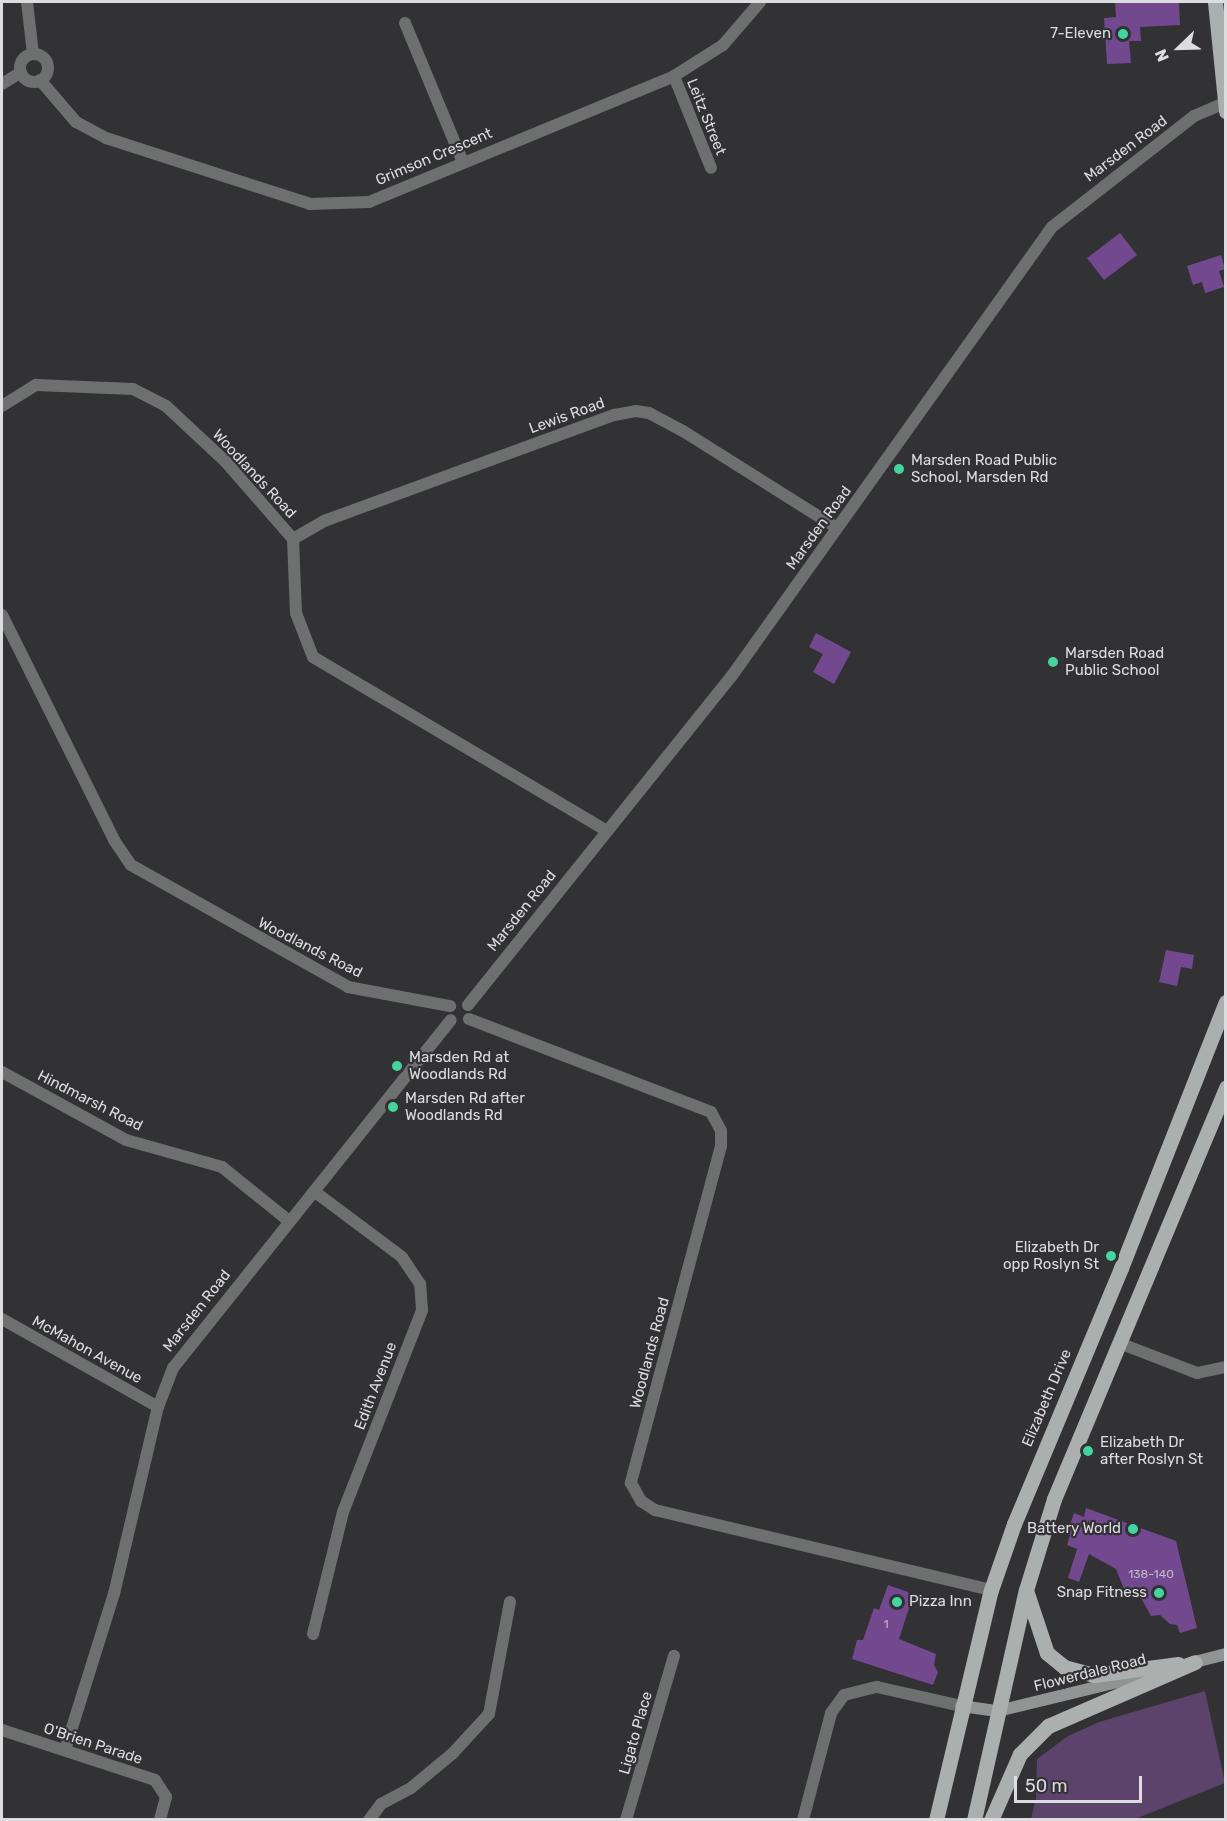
<!DOCTYPE html>
<style>
body{margin:0}
#map{position:relative;width:1227px;height:1821px;overflow:hidden;background:#323134;font-family:Rubik,sans-serif}
div>[style]{position:absolute}
[style*='--x']{left:calc(var(--x)*1px);top:calc(var(--y)*1px);width:calc(var(--w)*1px);rotate:calc(var(--a)*1deg)}
.green>*{inset:0;background:#5b436b}
.building>*{inset:0;background:#72498e}
.street>*{height:12px;margin:-6px;padding:0 6px;transform-origin:6px;border-radius:6px;background:#6e706f}
.street>.ring{margin:-6px;padding:0;box-sizing:content-box;background:none;border:12px solid #6e706f;border-radius:50%}
.secondary>*{height:12px;margin:-6px;padding:0 6px;transform-origin:6px;border-radius:6px;background:#909492}
.primary>*{height:15px;margin:-7.5px;padding:0 7.5px;transform-origin:7.5px;border-radius:7.5px;background:#abafad}
.dots>*{width:16px;height:16px;translate:-50% -50%;box-sizing:border-box;border:3px solid #323134;border-radius:50%}
span{translate:-50% -50%;white-space:nowrap;text-align:center;line-height:1.15;-webkit-text-stroke:4.5px #323134;paint-order:stroke}
.number-label{font-size:12px;color:#c2b7ca}
.number-label span{-webkit-text-stroke-width:0}
.poi-label{font-size:15px;color:#dddcde}
.right{translate:-100% -50%;text-align:right}
.left{translate:0 -50%;text-align:left}
.street-label{font-size:15px;color:#dddcde}
.frame{position:absolute;inset:0;border:3px solid #dddcde;pointer-events:none}
.north{position:absolute;left:1149px;top:18px;width:60px;height:60px;-webkit-text-stroke:4px #323134;paint-order:stroke;rotate:247deg;font-size:16px;font-weight:700;line-height:24px;text-align:center;color:#dddcde}
.north::after{content:'';display:block;margin:auto;width:21px;height:27px;background:#dddcde;clip-path:polygon(50% 0,100% 100%,50% 72%,0 100%)}
.scale{position:absolute;left:1014px;top:1776px;width:128px;height:27px;box-sizing:border-box;border:3px solid #dddcde;border-top:0;padding-left:8px;font-size:18px;line-height:21px;white-space:nowrap;color:#dddcde;-webkit-text-stroke:4px #323134;paint-order:stroke}
</style>
<div id="map">
<div class="green">
<div style="clip-path:polygon(1205px 1691px,1225px 1783px,1135px 1819px,1031px 1819px,1036px 1798px,1037px 1759px,1068px 1736px,1099px 1722px)"></div>
</div>
<div class="building">
<div style="clip-path:polygon(1115px 2px,1179px 2px,1180px 25px,1140px 27px,1141px 41px,1129px 41px,1131px 63px,1107px 64px,1104px 18px,1116px 17px)"></div>
<div style="clip-path:polygon(1120px 233px,1137px 255px,1104px 280px,1087px 258px)"></div>
<div style="clip-path:polygon(1221px 255px,1225px 269px,1219px 271px,1224px 287px,1205px 293px,1202px 282px,1193px 285px,1187px 266px)"></div>
<div style="clip-path:polygon(816px 633px,851px 652px,834px 684px,813px 672px,823px 654px,809px 647px)"></div>
<div style="clip-path:polygon(1166px 950px,1194px 955px,1192px 969px,1181px 967px,1177px 986px,1159px 982px)"></div>
<div style="clip-path:polygon(1086px 1508px,1176px 1541px,1197px 1628px,1180px 1633px,1177px 1625px,1170px 1624px,1160px 1615px,1151px 1616px,1141px 1598px,1124px 1589px,1116px 1569px,1089px 1554px,1079px 1582px,1068px 1578px,1077px 1549px,1067px 1545px,1070px 1535px,1067px 1534px,1074px 1513px,1084px 1517px)"></div>
<div style="clip-path:polygon(888px 1585px,908px 1592px,912px 1599px,899px 1639px,936px 1654px,934px 1665px,938px 1672px,933px 1685px,852px 1659px,857px 1640px,863px 1640px,874px 1608px,879px 1610px)"></div>
</div>
<div class="street">
<div style="--x:27;--y:2;--w:52;--a:83.4"></div>
<div style="--x:405;--y:23;--w:148;--a:67.4"></div>
<div class="ring" style="left:20px;top:54px;width:16px;height:16px"></div>
<div style="--x:674;--y:76;--w:99;--a:68.1"></div>
<div style="--x:40;--y:80;--w:55;--a:49.4"></div>
<div style="--x:76;--y:122;--w:34;--a:28"></div>
<div style="--x:106;--y:138;--w:214;--a:17.9"></div>
<div style="--x:310;--y:204;--w:59;--a:-1.9"></div>
<div style="--x:369;--y:202;--w:330;--a:-22.4"></div>
<div style="--x:674;--y:76;--w:58;--a:-32.3"></div>
<div style="--x:723;--y:45;--w:57;--a:-49.3"></div>
<div style="--x:2;--y:84;--w:22;--a:-32"></div>
<div style="--x:2;--y:406;--w:40;--a:-32"></div>
<div style="--x:36;--y:385;--w:97;--a:2.4"></div>
<div style="--x:133;--y:389;--w:37;--a:27"></div>
<div style="--x:166;--y:406;--w:81;--a:43"></div>
<div style="--x:225;--y:461;--w:103;--a:48.9"></div>
<div style="--x:293;--y:539;--w:74;--a:87.7"></div>
<div style="--x:296;--y:613;--w:47;--a:68.9"></div>
<div style="--x:313;--y:657;--w:340;--a:30.6"></div>
<div style="--x:293;--y:539;--w:36;--a:-30"></div>
<div style="--x:324;--y:521;--w:309;--a:-20.1"></div>
<div style="--x:614;--y:415;--w:22;--a:-10"></div>
<div style="--x:636;--y:411;--w:13;--a:9"></div>
<div style="--x:649;--y:413;--w:38;--a:28"></div>
<div style="--x:683;--y:431;--w:182;--a:32.2"></div>
<div style="--x:2;--y:615;--w:251;--a:63.5"></div>
<div style="--x:114;--y:840;--w:30;--a:56"></div>
<div style="--x:131;--y:865;--w:249;--a:29.3"></div>
<div style="--x:348;--y:987;--w:104;--a:10.6"></div>
<div style="--x:468;--y:1005;--w:420;--a:-51.3"></div>
<div style="--x:731;--y:677;--w:553;--a:-54.5"></div>
<div style="--x:1052;--y:227;--w:180;--a:-38"></div>
<div style="--x:1194;--y:116;--w:33;--a:-23"></div>
<div style="--x:469;--y:1019;--w:259;--a:21"></div>
<div style="--x:711;--y:1112;--w:21;--a:62"></div>
<div style="--x:721;--y:1131;--w:15;--a:90"></div>
<div style="--x:721;--y:1146;--w:349;--a:105"></div>
<div style="--x:631;--y:1483;--w:21;--a:61"></div>
<div style="--x:641;--y:1501;--w:17;--a:33"></div>
<div style="--x:655;--y:1510;--w:345;--a:13.4"></div>
<div style="--x:2;--y:1072;--w:141;--a:28.7"></div>
<div style="--x:126;--y:1140;--w:100;--a:15.7"></div>
<div style="--x:222;--y:1167;--w:86;--a:38.9"></div>
<div style="--x:2;--y:1319;--w:179;--a:29.4"></div>
<div style="--x:1119;--y:1343;--w:84;--a:21"></div>
<div style="--x:1197;--y:1373;--w:30;--a:-12"></div>
<div style="--x:313;--y:1634;--w:126;--a:-76.2"></div>
<div style="--x:343;--y:1512;--w:217;--a:-68.6"></div>
<div style="--x:422;--y:1310;--w:26;--a:-94"></div>
<div style="--x:420;--y:1284;--w:32;--a:-124"></div>
<div style="--x:402;--y:1257;--w:109;--a:-143.2"></div>
<div style="--x:2;--y:1730;--w:161;--a:18.1"></div>
<div style="--x:155;--y:1780;--w:20;--a:57"></div>
<div style="--x:166;--y:1797;--w:24;--a:105"></div>
<div style="--x:65;--y:1750;--w:164;--a:-72.6"></div>
<div style="--x:114;--y:1594;--w:192;--a:-76.8"></div>
<div style="--x:158;--y:1407;--w:42;--a:-69"></div>
<div style="--x:173;--y:1368;--w:445;--a:-51.4"></div>
<div style="--x:369;--y:1820;--w:20;--a:-53"></div>
<div style="--x:381;--y:1804;--w:34;--a:-28"></div>
<div style="--x:411;--y:1788;--w:55;--a:-39.8"></div>
<div style="--x:453;--y:1753;--w:53;--a:-47.3"></div>
<div style="--x:489;--y:1714;--w:114;--a:-79.4"></div>
<div style="--x:626;--y:1820;--w:171;--a:-73.7"></div>
<div style="--x:803;--y:1820;--w:111;--a:-75.3"></div>
<div style="--x:831;--y:1713;--w:22;--a:-54"></div>
<div style="--x:844;--y:1695;--w:34;--a:-14"></div>
<div style="--x:877;--y:1687;--w:86;--a:12.7"></div>
</div>
<div class="secondary">
<div style="--x:1187;--y:1664;--w:40;--a:-14.4"></div>
<div style="--x:961;--y:1706;--w:37;--a:8"></div>
<div style="--x:998;--y:1711;--w:156;--a:-13.7"></div>
</div>
<div class="primary">
<div style="--x:1215;--y:2;--w:110;--a:84.2"></div>
<div style="--x:1027;--y:1593;--w:63;--a:71.6"></div>
<div style="--x:1047;--y:1653;--w:22;--a:39"></div>
<div style="--x:1064;--y:1667;--w:31;--a:15"></div>
<div style="--x:1094;--y:1675;--w:85;--a:-7.5"></div>
<div style="--x:936;--y:1820;--w:236;--a:-76.6"></div>
<div style="--x:991;--y:1590;--w:70;--a:-70.8"></div>
<div style="--x:1014;--y:1524;--w:277;--a:-67.3"></div>
<div style="--x:1121;--y:1268;--w:286;--a:-68.5"></div>
<div style="--x:974;--y:1820;--w:236;--a:-77.3"></div>
<div style="--x:1026;--y:1590;--w:95;--a:-72.9"></div>
<div style="--x:1054;--y:1499;--w:446;--a:-67.3"></div>
<div style="--x:991;--y:1820;--w:72;--a:-66.3"></div>
<div style="--x:1020;--y:1754;--w:40;--a:-45"></div>
<div style="--x:1048;--y:1726;--w:160;--a:-23.5"></div>
</div>
<div class="dots">
<div style="left:1123px;top:34px;background:#43d4a0"></div>
<div style="left:899px;top:469px;background:#43d4a0"></div>
<div style="left:1053px;top:662px;background:#43d4a0"></div>
<div style="left:397px;top:1066px;background:#43d4a0"></div>
<div style="left:393px;top:1107px;background:#43d4a0"></div>
<div style="left:1111px;top:1256px;background:#43d4a0"></div>
<div style="left:1088px;top:1451px;background:#43d4a0"></div>
<div style="left:1133px;top:1529px;background:#43d4a0"></div>
<div style="left:1159px;top:1593px;background:#43d4a0"></div>
<div style="left:897px;top:1602px;background:#43d4a0"></div>
</div>
<div class="number-label">
<span style="left:1151px;top:1575px">138-140</span>
<span style="left:886px;top:1625px">1</span>
</div>
<div class="poi-label">
<span class="right" style="left:1111px;top:34px">7-Eleven</span>
<span class="left" style="left:911px;top:469px">Marsden Road Public<br>School, Marsden Rd</span>
<span class="left" style="left:1065px;top:662px">Marsden Road<br>Public School</span>
<span class="left" style="left:409px;top:1066px">Marsden Rd at<br>Woodlands Rd</span>
<span class="left" style="left:405px;top:1107px">Marsden Rd after<br>Woodlands Rd</span>
<span class="right" style="left:1099px;top:1256px">Elizabeth Dr<br>opp Roslyn St</span>
<span class="left" style="left:1100px;top:1451px">Elizabeth Dr<br>after Roslyn St</span>
<span class="right" style="left:1121px;top:1529px">Battery World</span>
<span class="right" style="left:1147px;top:1593px">Snap Fitness</span>
<span class="left" style="left:909px;top:1602px">Pizza Inn</span>
</div>
<div class="street-label">
<span style="left:706px;top:117px;rotate:68deg">Leitz Street</span>
<span style="left:1126px;top:149px;rotate:-37deg">Marsden Road</span>
<span style="left:434px;top:157px;rotate:-23deg">Grimson Crescent</span>
<span style="left:567px;top:416px;rotate:-20deg">Lewis Road</span>
<span style="left:254px;top:474px;rotate:47deg">Woodlands Road</span>
<span style="left:819px;top:528px;rotate:-54deg">Marsden Road</span>
<span style="left:522px;top:911px;rotate:-51deg">Marsden Road</span>
<span style="left:310px;top:948px;rotate:27deg">Woodlands Road</span>
<span style="left:90px;top:1101px;rotate:27deg">Hindmarsh Road</span>
<span style="left:197px;top:1311px;rotate:-52deg">Marsden Road</span>
<span style="left:87px;top:1350px;rotate:29deg">McMahon Avenue</span>
<span style="left:650px;top:1353px;rotate:-75deg">Woodlands Road</span>
<span style="left:376px;top:1386px;rotate:-69deg">Edith Avenue</span>
<span style="left:1047px;top:1398px;rotate:-67deg">Elizabeth Drive</span>
<span style="left:1090px;top:1673px;rotate:-14deg">Flowerdale Road</span>
<span style="left:636px;top:1733px;rotate:-74deg">Ligato Place</span>
<span style="left:93px;top:1744px;rotate:18deg">O'Brien Parade</span>
</div>
<div class="frame"></div>
<div class="north">N</div>
<div class="scale">50 m</div>
</div>
